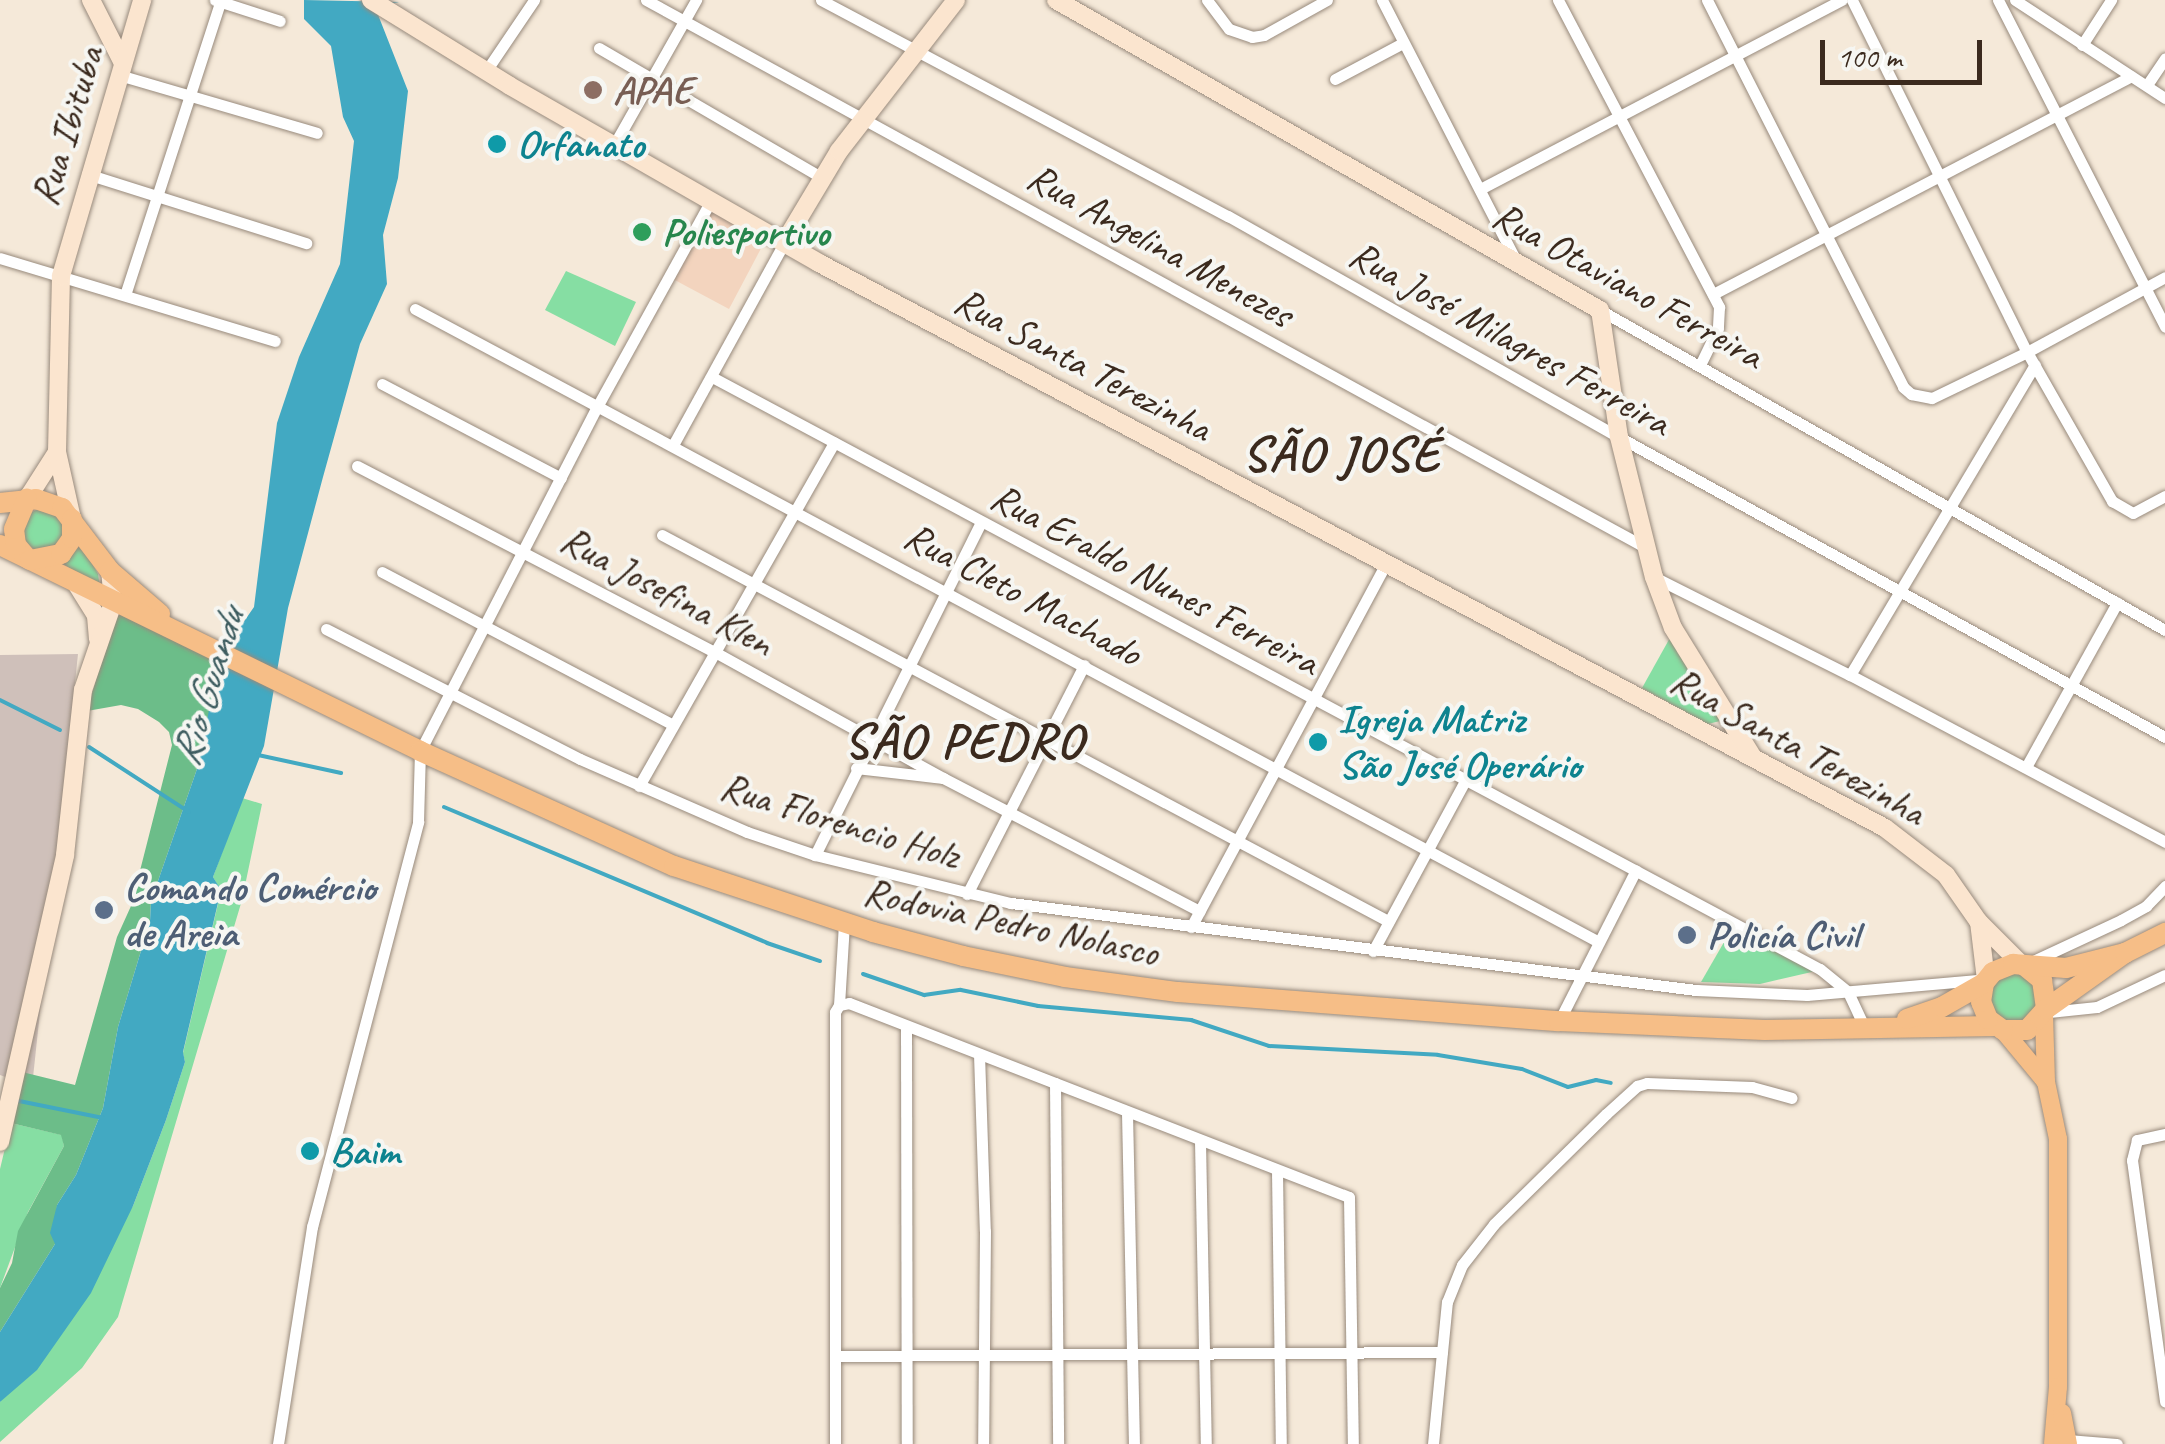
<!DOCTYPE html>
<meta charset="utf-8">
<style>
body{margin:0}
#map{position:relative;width:2165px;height:1444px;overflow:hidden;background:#f5e9d9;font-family:Caveat,sans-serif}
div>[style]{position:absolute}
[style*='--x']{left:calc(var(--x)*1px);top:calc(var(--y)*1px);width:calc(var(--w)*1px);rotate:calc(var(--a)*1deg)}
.built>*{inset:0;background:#f3d4be}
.industrial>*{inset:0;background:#cfc0ba}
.green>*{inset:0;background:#86dea3}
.round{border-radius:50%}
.forest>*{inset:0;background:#6cbd89}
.water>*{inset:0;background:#42a9c2}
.stream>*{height:4px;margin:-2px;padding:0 2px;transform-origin:2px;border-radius:2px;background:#42a9c2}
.roads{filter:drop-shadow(0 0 2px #988a7c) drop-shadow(0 0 2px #988a7c)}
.street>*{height:11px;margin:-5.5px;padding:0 5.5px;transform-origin:5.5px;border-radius:5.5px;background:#fff}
.secondary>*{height:18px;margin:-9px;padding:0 9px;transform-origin:9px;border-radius:9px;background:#fbe5cf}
.primary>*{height:18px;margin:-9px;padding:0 9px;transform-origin:9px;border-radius:9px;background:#f6be87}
.highway>*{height:20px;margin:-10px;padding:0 10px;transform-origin:10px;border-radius:10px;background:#f6be87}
.dots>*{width:28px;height:28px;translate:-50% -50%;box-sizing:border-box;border:5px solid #f6f6f2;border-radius:50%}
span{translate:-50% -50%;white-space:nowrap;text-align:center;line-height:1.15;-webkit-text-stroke:8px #f6f6f2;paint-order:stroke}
.education-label{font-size:40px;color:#785e54;font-weight:700}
.left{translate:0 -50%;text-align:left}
.street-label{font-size:40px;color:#3b2a1e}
.culture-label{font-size:40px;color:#0d838f;font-weight:700}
.leisure-label{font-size:40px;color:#27864d;font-weight:700}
.service-label{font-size:40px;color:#4e5e75;font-weight:700}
.water-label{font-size:42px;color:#3e5d60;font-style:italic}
.district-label{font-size:50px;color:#3b2a1e;font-weight:700;letter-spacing:2.5px}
.scale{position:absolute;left:1820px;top:40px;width:162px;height:45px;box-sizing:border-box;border:5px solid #3b2a1e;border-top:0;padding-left:12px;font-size:30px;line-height:35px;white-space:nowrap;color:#3b2a1e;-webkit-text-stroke:8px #f6f6f2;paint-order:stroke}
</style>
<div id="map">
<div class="built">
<div style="clip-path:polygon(708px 209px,766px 239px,729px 309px,671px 278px)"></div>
</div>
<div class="industrial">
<div style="clip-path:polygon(78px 654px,32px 1087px,0 1075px,0 655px)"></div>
</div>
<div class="green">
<div style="clip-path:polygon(566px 271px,636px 302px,615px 346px,545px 310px)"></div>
<div class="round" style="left:22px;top:509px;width:42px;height:42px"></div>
<div style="clip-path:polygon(80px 542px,98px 574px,100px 587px,63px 564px)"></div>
<div style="clip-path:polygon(1671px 636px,1724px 720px,1708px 724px,1642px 688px)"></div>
<div style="clip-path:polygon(242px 798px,262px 804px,242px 900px,118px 1317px,82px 1368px,0 1442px,0 1402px,133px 1206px,166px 1120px,185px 1062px,183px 1053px,221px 891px,213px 877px)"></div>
<div style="clip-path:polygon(1731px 930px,1816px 971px,1760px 984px,1701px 982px)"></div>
<div class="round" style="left:1989px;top:974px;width:50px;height:50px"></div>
<div style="clip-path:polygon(11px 1123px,62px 1135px,64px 1146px,28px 1212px,0 1288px,0 1169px)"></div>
</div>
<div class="forest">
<div style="clip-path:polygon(116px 609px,223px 658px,197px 769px,151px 901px,150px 921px,118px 1027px,103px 1108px,76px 1175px,57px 1205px,55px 1244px,0 1332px,0 1288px,12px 1263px,18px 1231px,64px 1146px,61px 1135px,11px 1123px,22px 1072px,75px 1085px,117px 937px,131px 906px,172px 745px,169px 732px,159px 722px,138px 709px,121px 705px,87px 711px)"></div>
</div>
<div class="water">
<div style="clip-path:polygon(304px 0,399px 2px,375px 7px,408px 91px,398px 178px,383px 235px,387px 284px,360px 344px,323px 477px,288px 608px,264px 746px,213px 877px,221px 890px,183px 1052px,185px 1062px,166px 1120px,133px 1206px,91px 1293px,37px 1370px,0 1402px,0 1332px,55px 1244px,50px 1233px,57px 1205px,76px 1175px,103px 1108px,118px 1027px,150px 921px,151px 901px,197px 769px,216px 676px,229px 643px,254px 607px,277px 423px,299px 357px,340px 264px,354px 141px,343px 117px,331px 46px,304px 19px)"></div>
</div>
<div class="stream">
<div style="--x:0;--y:700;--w:67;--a:26.6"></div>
<div style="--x:89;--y:747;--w:119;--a:33"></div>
<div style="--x:258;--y:755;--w:85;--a:12.2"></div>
<div style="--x:444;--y:807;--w:350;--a:22.8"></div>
<div style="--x:767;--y:943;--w:56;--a:18.8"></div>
<div style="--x:863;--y:974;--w:65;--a:19"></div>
<div style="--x:924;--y:995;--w:37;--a:-8"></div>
<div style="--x:961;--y:990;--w:79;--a:11.7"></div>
<div style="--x:1038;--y:1006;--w:154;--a:5.2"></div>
<div style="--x:1191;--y:1020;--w:82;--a:18.4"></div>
<div style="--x:1269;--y:1046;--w:169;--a:3"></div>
<div style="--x:1438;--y:1055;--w:85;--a:9.5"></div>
<div style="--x:1522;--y:1069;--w:49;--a:21.4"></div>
<div style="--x:1568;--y:1087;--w:29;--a:-14"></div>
<div style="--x:1596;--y:1080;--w:15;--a:11"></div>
<div style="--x:14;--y:1100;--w:91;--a:11.4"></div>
</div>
<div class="roads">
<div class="street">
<div style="--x:215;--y:0;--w:68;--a:17.9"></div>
<div style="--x:646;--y:0;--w:1137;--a:28.71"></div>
<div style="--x:821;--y:0;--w:461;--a:28"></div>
<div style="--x:1228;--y:216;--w:449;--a:29.5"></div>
<div style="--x:1619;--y:437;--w:623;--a:28.79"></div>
<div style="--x:1207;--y:0;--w:36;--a:53"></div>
<div style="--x:1229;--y:29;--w:24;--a:19"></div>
<div style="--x:1252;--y:37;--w:12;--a:-9"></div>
<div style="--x:1264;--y:35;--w:72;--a:-29.1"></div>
<div style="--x:1382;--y:0;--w:291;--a:62.8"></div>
<div style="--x:1558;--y:0;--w:347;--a:62.3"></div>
<div style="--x:1719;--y:307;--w:21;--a:93"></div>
<div style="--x:1718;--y:328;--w:41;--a:115.9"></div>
<div style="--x:1707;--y:0;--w:434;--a:63.1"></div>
<div style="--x:1903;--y:387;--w:11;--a:41"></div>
<div style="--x:1911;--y:394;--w:21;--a:11"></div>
<div style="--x:1932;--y:398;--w:106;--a:-25.8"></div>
<div style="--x:2027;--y:352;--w:157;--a:-28.5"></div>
<div style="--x:1852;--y:0;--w:393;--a:63.6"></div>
<div style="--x:2027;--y:352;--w:172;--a:60.3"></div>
<div style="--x:2112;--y:501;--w:24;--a:30"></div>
<div style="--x:2133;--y:513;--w:36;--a:-28"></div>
<div style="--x:1998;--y:0;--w:367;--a:62.9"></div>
<div style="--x:2015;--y:0;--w:179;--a:33.2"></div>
<div style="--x:2082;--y:45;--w:54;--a:-57.2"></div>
<div style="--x:599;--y:48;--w:258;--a:30.2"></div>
<div style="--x:486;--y:71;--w:86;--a:-55.9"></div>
<div style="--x:119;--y:75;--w:206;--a:16.3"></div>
<div style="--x:1335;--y:79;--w:77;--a:-27.9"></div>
<div style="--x:2147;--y:85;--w:32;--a:-56"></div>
<div style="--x:614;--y:145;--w:167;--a:-60.5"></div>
<div style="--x:87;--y:174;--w:230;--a:17.5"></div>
<div style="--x:1480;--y:189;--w:408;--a:-27.6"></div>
<div style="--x:0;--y:258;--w:287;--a:16.8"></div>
<div style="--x:1713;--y:294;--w:471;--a:-27.5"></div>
<div style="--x:125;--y:295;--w:310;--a:-72"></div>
<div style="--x:415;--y:309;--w:1340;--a:28.13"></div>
<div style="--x:1600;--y:310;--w:649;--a:29.53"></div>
<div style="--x:712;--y:377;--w:1256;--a:28.12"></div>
<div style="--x:1820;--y:969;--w:36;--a:39"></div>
<div style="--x:1848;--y:992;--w:40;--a:65"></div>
<div style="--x:382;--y:384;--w:202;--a:27.7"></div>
<div style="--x:673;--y:445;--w:230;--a:-61.2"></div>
<div style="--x:357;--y:466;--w:401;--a:27.5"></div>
<div style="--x:713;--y:651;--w:263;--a:28.9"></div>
<div style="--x:662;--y:535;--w:822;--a:28"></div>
<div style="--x:382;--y:572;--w:327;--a:27.7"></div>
<div style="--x:1654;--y:577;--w:219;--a:26.6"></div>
<div style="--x:1850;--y:675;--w:357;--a:27.9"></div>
<div style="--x:326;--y:629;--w:285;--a:27.1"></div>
<div style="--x:580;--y:759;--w:182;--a:23.6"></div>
<div style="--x:747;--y:832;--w:72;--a:18.7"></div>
<div style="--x:815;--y:855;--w:202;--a:13.8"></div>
<div style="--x:1011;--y:903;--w:691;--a:7.24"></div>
<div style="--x:1696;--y:990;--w:111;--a:2.6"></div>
<div style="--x:1807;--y:995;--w:174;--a:-5"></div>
<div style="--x:1850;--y:675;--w:361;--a:-59.2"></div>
<div style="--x:2026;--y:767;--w:188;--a:-61"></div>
<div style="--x:856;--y:768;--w:88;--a:6.6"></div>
<div style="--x:943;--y:778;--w:289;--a:27.4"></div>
<div style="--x:639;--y:786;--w:395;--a:-60.4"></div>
<div style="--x:815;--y:855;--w:370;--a:-63.5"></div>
<div style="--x:967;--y:894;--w:257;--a:-62.9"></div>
<div style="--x:1191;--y:927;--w:412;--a:-61.8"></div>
<div style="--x:1373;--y:951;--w:196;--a:-61.6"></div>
<div style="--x:2031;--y:962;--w:99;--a:-25"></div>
<div style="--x:2121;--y:920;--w:29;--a:-29"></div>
<div style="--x:2146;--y:906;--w:28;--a:-46"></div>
<div style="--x:839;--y:1005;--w:10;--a:-11"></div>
<div style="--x:849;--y:1003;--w:536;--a:21.21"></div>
<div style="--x:1349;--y:1197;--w:247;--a:89.1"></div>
<div style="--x:2049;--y:1012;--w:48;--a:-5.9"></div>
<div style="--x:2097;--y:1007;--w:75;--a:-25.2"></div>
<div style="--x:1559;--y:1021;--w:169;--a:-63"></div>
<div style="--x:906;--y:1026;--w:418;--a:89.9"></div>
<div style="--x:979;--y:1054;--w:177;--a:88.1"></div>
<div style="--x:985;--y:1231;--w:213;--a:90.5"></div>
<div style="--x:1055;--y:1083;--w:361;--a:89.5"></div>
<div style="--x:1127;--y:1112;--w:332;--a:88.8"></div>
<div style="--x:2165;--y:1134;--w:29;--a:168"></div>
<div style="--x:2137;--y:1140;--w:21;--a:104"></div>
<div style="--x:2132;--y:1160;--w:244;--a:82.2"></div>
<div style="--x:1200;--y:1141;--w:303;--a:88.9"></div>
<div style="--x:1277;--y:1171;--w:273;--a:89.2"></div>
<div style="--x:837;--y:1356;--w:605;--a:-0.38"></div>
<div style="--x:2067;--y:1440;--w:50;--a:4.6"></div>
<div style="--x:278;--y:1444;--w:220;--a:-81.1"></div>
<div style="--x:312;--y:1227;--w:419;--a:-75.3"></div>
<div style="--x:418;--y:822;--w:71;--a:-88.4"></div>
<div style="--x:420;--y:751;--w:389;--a:-62.8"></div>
<div style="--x:598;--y:405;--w:232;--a:-61.1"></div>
<div style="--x:835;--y:1444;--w:432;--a:-90"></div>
<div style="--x:835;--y:1012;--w:8;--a:-60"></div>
<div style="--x:839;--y:1005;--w:82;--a:-86.5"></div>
<div style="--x:1433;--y:1444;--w:143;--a:-84.4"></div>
<div style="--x:1447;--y:1302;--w:40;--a:-68"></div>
<div style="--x:1462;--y:1265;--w:52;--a:-52"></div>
<div style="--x:1494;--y:1224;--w:157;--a:-44.5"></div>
<div style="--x:1606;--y:1114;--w:42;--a:-42.1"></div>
<div style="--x:1637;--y:1086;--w:10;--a:-17"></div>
<div style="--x:1647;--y:1083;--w:105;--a:2.2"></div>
<div style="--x:1752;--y:1087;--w:41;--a:15.4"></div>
</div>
<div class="secondary">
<div style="--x:91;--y:0;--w:71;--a:63.1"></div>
<div style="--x:371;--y:0;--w:163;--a:31.7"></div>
<div style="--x:510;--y:86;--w:356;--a:29.8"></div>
<div style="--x:819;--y:263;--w:1206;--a:27.92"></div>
<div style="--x:1885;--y:828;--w:77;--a:37.6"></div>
<div style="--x:1946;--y:875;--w:56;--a:55.2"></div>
<div style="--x:1978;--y:921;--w:64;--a:45"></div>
<div style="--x:1056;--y:0;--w:626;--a:29.68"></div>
<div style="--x:1600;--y:310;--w:128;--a:81.5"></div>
<div style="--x:1619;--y:437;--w:144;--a:76"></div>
<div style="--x:1654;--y:577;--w:54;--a:69.6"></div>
<div style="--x:1673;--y:628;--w:150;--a:58.3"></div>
<div style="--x:784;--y:243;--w:107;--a:-59.1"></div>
<div style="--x:839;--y:151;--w:191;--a:-52.2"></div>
<div style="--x:27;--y:499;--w:56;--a:-57.4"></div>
<div style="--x:72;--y:519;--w:69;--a:-102.6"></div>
<div style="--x:57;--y:452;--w:176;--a:-88.7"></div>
<div style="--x:61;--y:276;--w:288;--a:-73.6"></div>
<div style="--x:77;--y:585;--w:36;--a:58"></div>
<div style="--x:96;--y:616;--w:23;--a:85"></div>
<div style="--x:1979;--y:922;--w:58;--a:83.1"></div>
<div style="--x:0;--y:1142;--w:294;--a:-77.2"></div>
<div style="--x:65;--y:855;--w:166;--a:-83.8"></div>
<div style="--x:83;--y:690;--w:92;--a:-71"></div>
<div style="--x:113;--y:603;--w:32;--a:-95"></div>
</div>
<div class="primary">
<div style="--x:2044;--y:1015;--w:67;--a:88.3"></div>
<div style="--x:2046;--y:1082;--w:58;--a:78.1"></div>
<div style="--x:2058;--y:1139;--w:248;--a:90"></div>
<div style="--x:2058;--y:1387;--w:57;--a:95"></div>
<div style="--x:2003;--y:1030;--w:67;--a:50.4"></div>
<div style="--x:2062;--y:1413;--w:32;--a:79"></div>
</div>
<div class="highway">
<div style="--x:0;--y:503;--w:36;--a:-6"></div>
<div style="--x:36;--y:499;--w:28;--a:19"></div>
<div style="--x:62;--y:508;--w:79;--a:52.7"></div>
<div style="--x:110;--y:571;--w:66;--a:40.7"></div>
<div style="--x:0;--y:545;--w:468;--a:26.1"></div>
<div style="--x:420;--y:751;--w:279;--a:24.4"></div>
<div style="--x:674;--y:866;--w:210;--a:18.3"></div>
<div style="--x:873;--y:932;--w:93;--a:14.9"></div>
<div style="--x:963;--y:956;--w:104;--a:11.6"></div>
<div style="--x:1065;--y:977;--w:114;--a:7.6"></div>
<div style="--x:1178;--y:992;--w:382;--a:4.4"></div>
<div style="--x:1559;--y:1021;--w:206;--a:2.5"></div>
<div style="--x:1765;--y:1030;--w:230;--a:-1"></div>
<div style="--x:27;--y:558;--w:17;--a:-130"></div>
<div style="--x:16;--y:545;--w:16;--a:-97"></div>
<div style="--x:14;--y:529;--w:33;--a:-67"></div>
<div style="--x:30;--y:560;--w:32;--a:-11"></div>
<div style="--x:61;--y:554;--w:19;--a:-55"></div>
<div style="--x:72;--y:538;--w:19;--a:-90"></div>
<div style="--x:2026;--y:967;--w:21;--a:39"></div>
<div style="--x:2042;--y:980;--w:29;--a:82"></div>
<div style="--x:2046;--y:1009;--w:28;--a:132"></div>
<div style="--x:2027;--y:1030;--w:24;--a:180"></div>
<div style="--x:2003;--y:1030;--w:19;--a:-144"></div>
<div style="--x:1988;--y:1019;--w:18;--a:-112"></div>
<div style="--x:1981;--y:1002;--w:19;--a:-81"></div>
<div style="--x:1984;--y:983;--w:14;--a:-51"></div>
<div style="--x:1993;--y:972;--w:22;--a:-22"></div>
<div style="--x:2013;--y:964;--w:53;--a:4.3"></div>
<div style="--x:2066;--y:968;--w:61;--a:-14.3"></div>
<div style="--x:2046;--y:1009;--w:97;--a:-35.3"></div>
<div style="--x:2125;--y:953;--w:45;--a:-26.6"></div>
<div style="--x:1907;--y:1019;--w:37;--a:-19"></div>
<div style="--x:1942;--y:1007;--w:48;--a:-29.7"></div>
</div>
</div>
<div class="dots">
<div style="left:593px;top:90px;background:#8d6e63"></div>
<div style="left:497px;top:144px;background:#0f9aa8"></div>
<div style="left:642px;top:232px;background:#2e9e5b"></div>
<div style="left:1318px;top:742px;background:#0f9aa8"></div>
<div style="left:104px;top:910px;background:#5c6f8a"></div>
<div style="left:1687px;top:935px;background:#5c6f8a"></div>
<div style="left:310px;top:1151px;background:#0f9aa8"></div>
</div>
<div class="education-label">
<span class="left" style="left:613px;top:90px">APAE</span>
</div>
<div class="street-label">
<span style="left:67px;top:126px;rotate:-73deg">Rua Ibituba</span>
<span style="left:1160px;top:245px;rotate:29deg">Rua Angelina Menezes</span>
<span style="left:1628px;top:285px;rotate:29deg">Rua Otaviano Ferreira</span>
<span style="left:1510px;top:338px;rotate:29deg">Rua José Milagres Ferreira</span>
<span style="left:1083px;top:364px;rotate:28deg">Rua Santa Terezinha</span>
<span style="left:1155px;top:579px;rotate:28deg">Rua Eraldo Nunes Ferreira</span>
<span style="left:667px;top:591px;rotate:28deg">Rua Josefina Klen</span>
<span style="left:1023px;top:594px;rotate:28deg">Rua Cleto Machado</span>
<span style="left:1798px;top:746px;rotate:29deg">Rua Santa Terezinha</span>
<span style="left:840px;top:821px;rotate:17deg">Rua Florencio Holz</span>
<span style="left:1011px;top:922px;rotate:12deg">Rodovia Pedro Nolasco</span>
</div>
<div class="culture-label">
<span class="left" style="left:517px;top:144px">Orfanato</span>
<span class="left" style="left:1338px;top:742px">Igreja Matriz<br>São José Operário</span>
<span class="left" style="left:330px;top:1151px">Baim</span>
</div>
<div class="leisure-label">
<span class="left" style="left:662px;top:232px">Poliesportivo</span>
</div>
<div class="service-label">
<span class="left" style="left:124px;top:910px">Comando Comércio<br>de Areia</span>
<span class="left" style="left:1707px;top:935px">Policía Civil</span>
</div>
<div class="water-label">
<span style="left:208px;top:687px;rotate:-73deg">Rio Guandu</span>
</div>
<div class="district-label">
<span style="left:1342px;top:454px">SÃO JOSÉ</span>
<span style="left:964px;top:741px">SÃO PEDRO</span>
</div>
<div class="scale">100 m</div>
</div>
